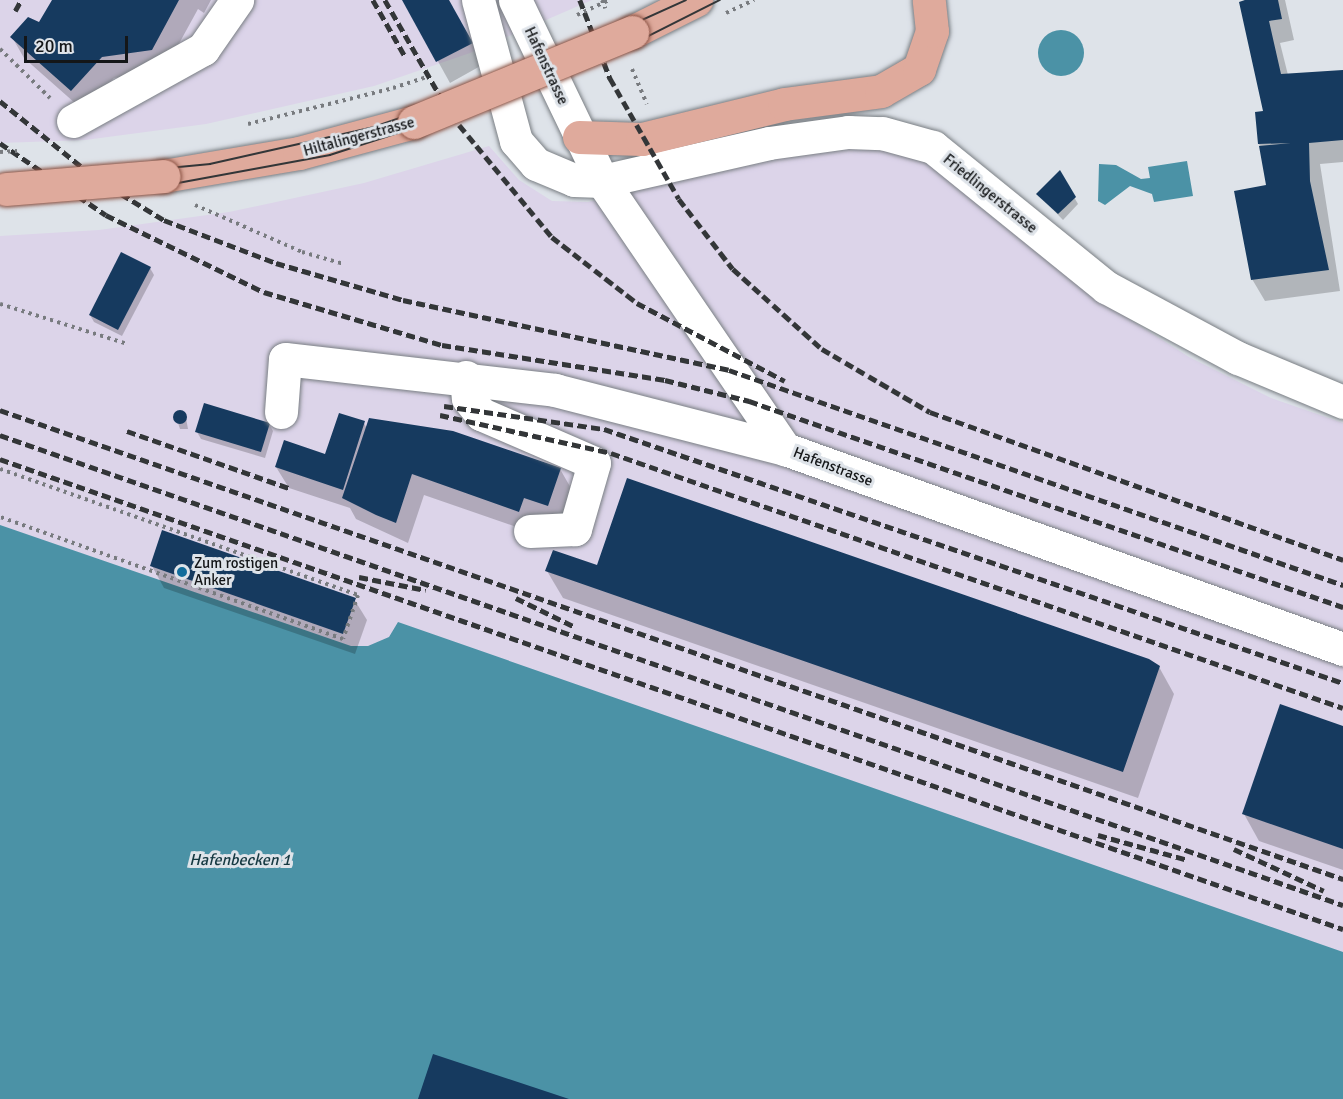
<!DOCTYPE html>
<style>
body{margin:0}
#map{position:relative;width:1343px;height:1099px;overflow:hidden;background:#dee3e9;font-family:Signika,sans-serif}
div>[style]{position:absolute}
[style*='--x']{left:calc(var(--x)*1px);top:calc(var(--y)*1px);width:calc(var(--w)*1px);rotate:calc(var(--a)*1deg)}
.industrial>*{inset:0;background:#dcd4e9}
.water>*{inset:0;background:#4b92a6}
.round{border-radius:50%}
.shadow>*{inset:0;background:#0003}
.building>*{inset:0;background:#163a5f}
.path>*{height:4px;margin-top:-2px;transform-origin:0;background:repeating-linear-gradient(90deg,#787b7f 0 3px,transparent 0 7.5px)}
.roads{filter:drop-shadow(0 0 2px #797e83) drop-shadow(0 0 2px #797e83)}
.minor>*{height:33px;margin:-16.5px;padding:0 16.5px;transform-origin:16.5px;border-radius:16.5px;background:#fff}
.major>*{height:33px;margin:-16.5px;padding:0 16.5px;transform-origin:16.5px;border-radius:16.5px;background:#dfaa9c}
.tram>*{height:1.5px;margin:-0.75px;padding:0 0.75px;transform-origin:0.75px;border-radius:0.75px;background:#333638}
.rail>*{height:4.5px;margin-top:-2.25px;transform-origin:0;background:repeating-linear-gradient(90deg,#333638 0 9px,transparent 0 13.5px)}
.path-bridge>*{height:4px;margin-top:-2px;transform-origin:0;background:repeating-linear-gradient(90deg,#787b7f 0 3px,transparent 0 7.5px)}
.bridges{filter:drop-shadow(0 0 2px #8a5243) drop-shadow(0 0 2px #8a5243)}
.major-bridge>*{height:33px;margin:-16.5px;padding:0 16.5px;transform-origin:16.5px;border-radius:16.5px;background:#dfaa9c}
.dots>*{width:16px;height:16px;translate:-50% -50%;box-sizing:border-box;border:3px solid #dee3e9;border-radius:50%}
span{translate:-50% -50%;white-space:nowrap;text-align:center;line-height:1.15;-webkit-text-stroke:6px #dee3e9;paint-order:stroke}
.street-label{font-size:15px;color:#141618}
.poi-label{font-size:15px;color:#141618}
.left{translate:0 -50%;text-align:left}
.water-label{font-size:16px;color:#163942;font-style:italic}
.scale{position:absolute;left:24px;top:36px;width:104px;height:27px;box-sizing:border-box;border:3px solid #141618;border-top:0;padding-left:8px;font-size:18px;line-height:21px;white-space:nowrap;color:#141618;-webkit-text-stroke:4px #dee3e9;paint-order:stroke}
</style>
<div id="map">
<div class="industrial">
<div style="clip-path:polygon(0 0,592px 0,470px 53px,374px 86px,206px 124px,85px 140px,0 143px)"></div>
<div style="clip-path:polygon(489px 146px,519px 180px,552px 201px,588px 202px,800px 150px,879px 147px,905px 154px,931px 165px,1123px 315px,1189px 357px,1271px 398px,1343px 423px,1343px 1099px,0 1099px,0 236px,99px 230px,229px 212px,364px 183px)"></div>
</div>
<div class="water">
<div class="round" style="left:1038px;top:30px;width:46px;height:46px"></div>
<div style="clip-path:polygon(1187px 161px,1193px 196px,1154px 202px,1152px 194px,1130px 186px,1105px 205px,1098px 201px,1099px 164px,1116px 165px,1141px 179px,1150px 178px,1148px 167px)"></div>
<div style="clip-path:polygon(0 525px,351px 646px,368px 646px,389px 637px,398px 622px,1343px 952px,1343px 1099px,0 1099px)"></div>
</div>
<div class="shadow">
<div style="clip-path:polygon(53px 0,211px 0,204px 13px,198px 9px,164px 71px,114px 78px,84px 111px,24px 58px,12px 37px,40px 24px)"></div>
<div style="clip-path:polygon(404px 0,448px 0,484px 64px,450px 83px)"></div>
<div style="clip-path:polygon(1244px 0,1285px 0,1294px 40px,1280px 43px,1288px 75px,1343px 72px,1343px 162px,1320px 164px,1340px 291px,1265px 301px,1252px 279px,1268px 186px,1259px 143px,1265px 113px)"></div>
<div style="clip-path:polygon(1060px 173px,1078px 204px,1063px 220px,1038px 194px)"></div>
<div style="clip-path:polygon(150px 268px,154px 275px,122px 336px,94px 322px,90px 315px)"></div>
<div style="clip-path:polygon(185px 413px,188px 429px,180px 429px,175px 414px)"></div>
<div style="clip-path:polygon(364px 423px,367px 429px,560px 469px,572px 490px,560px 526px,531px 532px,424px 495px,408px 543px,356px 519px,350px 508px,289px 488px,276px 467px,326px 456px)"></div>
<div style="clip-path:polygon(269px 424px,273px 431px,265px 458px,201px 439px,197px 432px)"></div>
<div style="clip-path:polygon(152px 566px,354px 599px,367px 620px,355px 654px,164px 588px)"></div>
<div style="clip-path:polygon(597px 567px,1159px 667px,1174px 694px,1138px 798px,563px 598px,547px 571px)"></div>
<div style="clip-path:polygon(1343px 728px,1343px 870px,1259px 841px,1244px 814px)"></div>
</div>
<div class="building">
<div style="clip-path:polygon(52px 0,179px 0,152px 50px,102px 57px,71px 91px,10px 37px,28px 17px,39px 22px)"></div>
<div style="clip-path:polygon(402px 0,449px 0,473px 43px,436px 62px)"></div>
<div style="clip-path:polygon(1245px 0,1278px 0,1282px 19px,1269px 21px,1281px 74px,1343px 70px,1343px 140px,1309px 143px,1310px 181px,1329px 270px,1251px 280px,1234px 191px,1266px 185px,1259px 146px,1291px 143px,1258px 144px,1255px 112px,1263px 111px,1239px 2px)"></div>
<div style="clip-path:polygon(1060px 170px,1076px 197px,1058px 214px,1036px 194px)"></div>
<div style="clip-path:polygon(121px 252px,151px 267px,118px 330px,89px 315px)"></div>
<div style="clip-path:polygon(204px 403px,270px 423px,261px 452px,195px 432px)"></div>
<div class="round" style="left:173px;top:410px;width:14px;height:14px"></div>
<div style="clip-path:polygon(339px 413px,365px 421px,343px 490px,275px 467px,284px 440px,325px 454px)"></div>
<div style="clip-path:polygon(369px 418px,453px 431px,561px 468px,548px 506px,524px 498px,519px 512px,412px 474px,396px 523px,376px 515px,342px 498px)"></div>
<div style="clip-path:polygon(627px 478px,1149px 659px,1160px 666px,1123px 772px,545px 571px,553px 550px,597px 565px)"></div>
<div style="clip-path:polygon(162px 530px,356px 598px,343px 634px,150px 566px)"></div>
<div style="clip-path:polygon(1280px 704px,1343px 726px,1343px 849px,1242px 814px)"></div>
<div style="clip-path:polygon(433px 1054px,569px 1099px,418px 1099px)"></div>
</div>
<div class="path">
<div style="--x:602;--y:0;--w:9;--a:69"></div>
<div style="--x:726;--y:13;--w:31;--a:-25"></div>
<div style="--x:0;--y:49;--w:70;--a:44.4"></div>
<div style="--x:632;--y:69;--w:38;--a:67"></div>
<div style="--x:248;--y:124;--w:149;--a:-13.9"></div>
<div style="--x:195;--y:205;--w:117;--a:23.7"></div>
<div style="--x:302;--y:252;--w:44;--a:15.9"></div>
<div style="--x:0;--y:304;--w:134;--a:17.4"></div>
<div style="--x:0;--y:469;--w:380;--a:19.4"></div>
<div style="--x:358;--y:595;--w:46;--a:108.8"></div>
<div style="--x:343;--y:639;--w:364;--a:-160.4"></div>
</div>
<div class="roads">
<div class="minor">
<div style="--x:478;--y:0;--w:146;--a:74.9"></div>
<div style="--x:516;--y:141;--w:30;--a:49"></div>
<div style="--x:536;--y:164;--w:41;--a:22.8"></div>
<div style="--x:574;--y:180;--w:28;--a:2"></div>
<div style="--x:602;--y:181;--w:171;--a:-12.8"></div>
<div style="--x:769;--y:143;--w:80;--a:-7.9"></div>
<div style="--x:848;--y:132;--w:34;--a:2"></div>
<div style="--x:882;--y:133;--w:53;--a:15.4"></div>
<div style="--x:933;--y:147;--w:223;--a:39"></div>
<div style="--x:1106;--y:287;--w:150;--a:28.3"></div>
<div style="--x:1238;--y:358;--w:114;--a:22.7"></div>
<div style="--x:515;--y:0;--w:201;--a:64.3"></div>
<div style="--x:602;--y:181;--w:325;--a:55.7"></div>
<div style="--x:785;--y:449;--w:593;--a:19.72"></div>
<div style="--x:73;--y:121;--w:149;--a:-29"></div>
<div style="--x:203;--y:49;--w:60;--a:-55.2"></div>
<div style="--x:466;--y:377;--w:21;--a:85"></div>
<div style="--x:468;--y:398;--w:21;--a:51"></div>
<div style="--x:481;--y:414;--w:123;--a:23.4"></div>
<div style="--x:594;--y:463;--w:69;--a:106.1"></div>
<div style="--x:575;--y:529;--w:45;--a:177.5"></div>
<div style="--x:281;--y:412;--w:53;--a:-85.7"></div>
<div style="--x:285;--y:359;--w:272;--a:6.5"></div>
<div style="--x:555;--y:390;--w:237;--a:14.4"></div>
</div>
<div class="major">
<div style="--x:632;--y:32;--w:72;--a:-26.6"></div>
<div style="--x:579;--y:137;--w:63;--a:1.8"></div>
<div style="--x:642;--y:139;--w:146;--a:-13.8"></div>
<div style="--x:784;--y:104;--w:98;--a:-7.6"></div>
<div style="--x:881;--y:91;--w:44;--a:-30.1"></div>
<div style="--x:919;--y:69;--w:40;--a:-71.1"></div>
<div style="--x:932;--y:31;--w:31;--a:-96"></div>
<div style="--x:163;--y:176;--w:138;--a:-9.6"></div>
<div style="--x:299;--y:153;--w:119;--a:-15.1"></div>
</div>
</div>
<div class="tram">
<div style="--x:0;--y:184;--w:211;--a:-5.4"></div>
<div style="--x:210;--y:164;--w:168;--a:-12.7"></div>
<div style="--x:374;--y:127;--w:141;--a:-19.1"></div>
<div style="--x:507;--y:81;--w:196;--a:-24.3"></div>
<div style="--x:0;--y:198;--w:140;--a:-3.3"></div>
<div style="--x:140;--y:190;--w:193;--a:-10.4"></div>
<div style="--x:330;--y:155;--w:182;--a:-17.9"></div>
<div style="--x:503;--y:99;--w:123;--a:-22.4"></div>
<div style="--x:617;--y:52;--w:115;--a:-26.8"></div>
</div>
<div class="rail">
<div style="--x:373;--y:0;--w:64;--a:60.3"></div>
<div style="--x:385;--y:0;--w:133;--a:60.1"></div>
<div style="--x:451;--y:115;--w:158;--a:50.4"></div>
<div style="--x:552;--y:237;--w:108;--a:37.8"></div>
<div style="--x:637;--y:303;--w:167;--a:27.8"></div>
<div style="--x:580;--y:0;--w:84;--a:69"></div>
<div style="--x:610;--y:78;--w:139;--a:60.3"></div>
<div style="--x:679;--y:199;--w:88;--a:52.4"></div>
<div style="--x:733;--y:269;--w:120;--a:42"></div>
<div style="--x:822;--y:349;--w:125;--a:30.3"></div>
<div style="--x:930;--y:412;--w:439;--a:19.7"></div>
<div style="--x:15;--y:11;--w:13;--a:-61"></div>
<div style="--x:0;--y:101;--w:126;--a:38.9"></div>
<div style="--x:98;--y:180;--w:77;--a:31.2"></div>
<div style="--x:164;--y:220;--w:120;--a:21"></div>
<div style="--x:276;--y:263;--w:132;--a:16.2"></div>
<div style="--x:403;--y:300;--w:333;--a:12.1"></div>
<div style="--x:729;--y:370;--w:651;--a:19.3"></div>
<div style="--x:0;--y:143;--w:128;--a:34.2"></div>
<div style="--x:106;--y:215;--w:176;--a:26"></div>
<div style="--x:264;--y:292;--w:186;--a:16.6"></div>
<div style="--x:442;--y:345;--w:226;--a:8.9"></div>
<div style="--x:665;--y:380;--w:87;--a:14"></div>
<div style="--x:749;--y:401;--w:629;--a:19.13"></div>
<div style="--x:444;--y:406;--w:162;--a:8.2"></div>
<div style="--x:604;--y:429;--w:781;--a:18.97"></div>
<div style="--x:0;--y:410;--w:1423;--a:19.25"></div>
<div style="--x:440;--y:415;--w:175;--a:12.5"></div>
<div style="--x:611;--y:453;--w:775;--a:19.21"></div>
<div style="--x:127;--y:431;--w:172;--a:19.4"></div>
<div style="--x:0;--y:435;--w:1423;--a:19.29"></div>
<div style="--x:0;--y:459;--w:1423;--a:19.29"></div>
<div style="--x:359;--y:577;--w:68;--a:11"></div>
<div style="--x:516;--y:598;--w:66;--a:26.2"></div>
<div style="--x:1098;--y:835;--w:93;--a:15.5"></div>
<div style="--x:1234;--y:849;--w:99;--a:25"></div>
</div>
<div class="path-bridge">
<div style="--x:577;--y:15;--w:35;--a:-25"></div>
<div style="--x:393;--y:88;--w:35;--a:-18"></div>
<div style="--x:0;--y:152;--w:17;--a:-3"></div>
</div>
<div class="bridges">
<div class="major-bridge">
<div style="--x:414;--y:122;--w:236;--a:-22.4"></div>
<div style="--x:6;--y:189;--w:158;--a:-4.7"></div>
</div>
</div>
<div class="dots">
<div style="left:182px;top:572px;background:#116c9b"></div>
</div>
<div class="street-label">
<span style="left:546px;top:66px;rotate:65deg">Hafenstrasse</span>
<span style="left:359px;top:137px;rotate:-15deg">Hiltalingerstrasse</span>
<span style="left:990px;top:194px;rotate:39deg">Friedlingerstrasse</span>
<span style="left:833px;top:467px;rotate:21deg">Hafenstrasse</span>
</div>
<div class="poi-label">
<span class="left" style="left:194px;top:572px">Zum rostigen<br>Anker</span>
</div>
<div class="water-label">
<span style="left:240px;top:860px">Hafenbecken 1</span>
</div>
<div class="scale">20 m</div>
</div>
